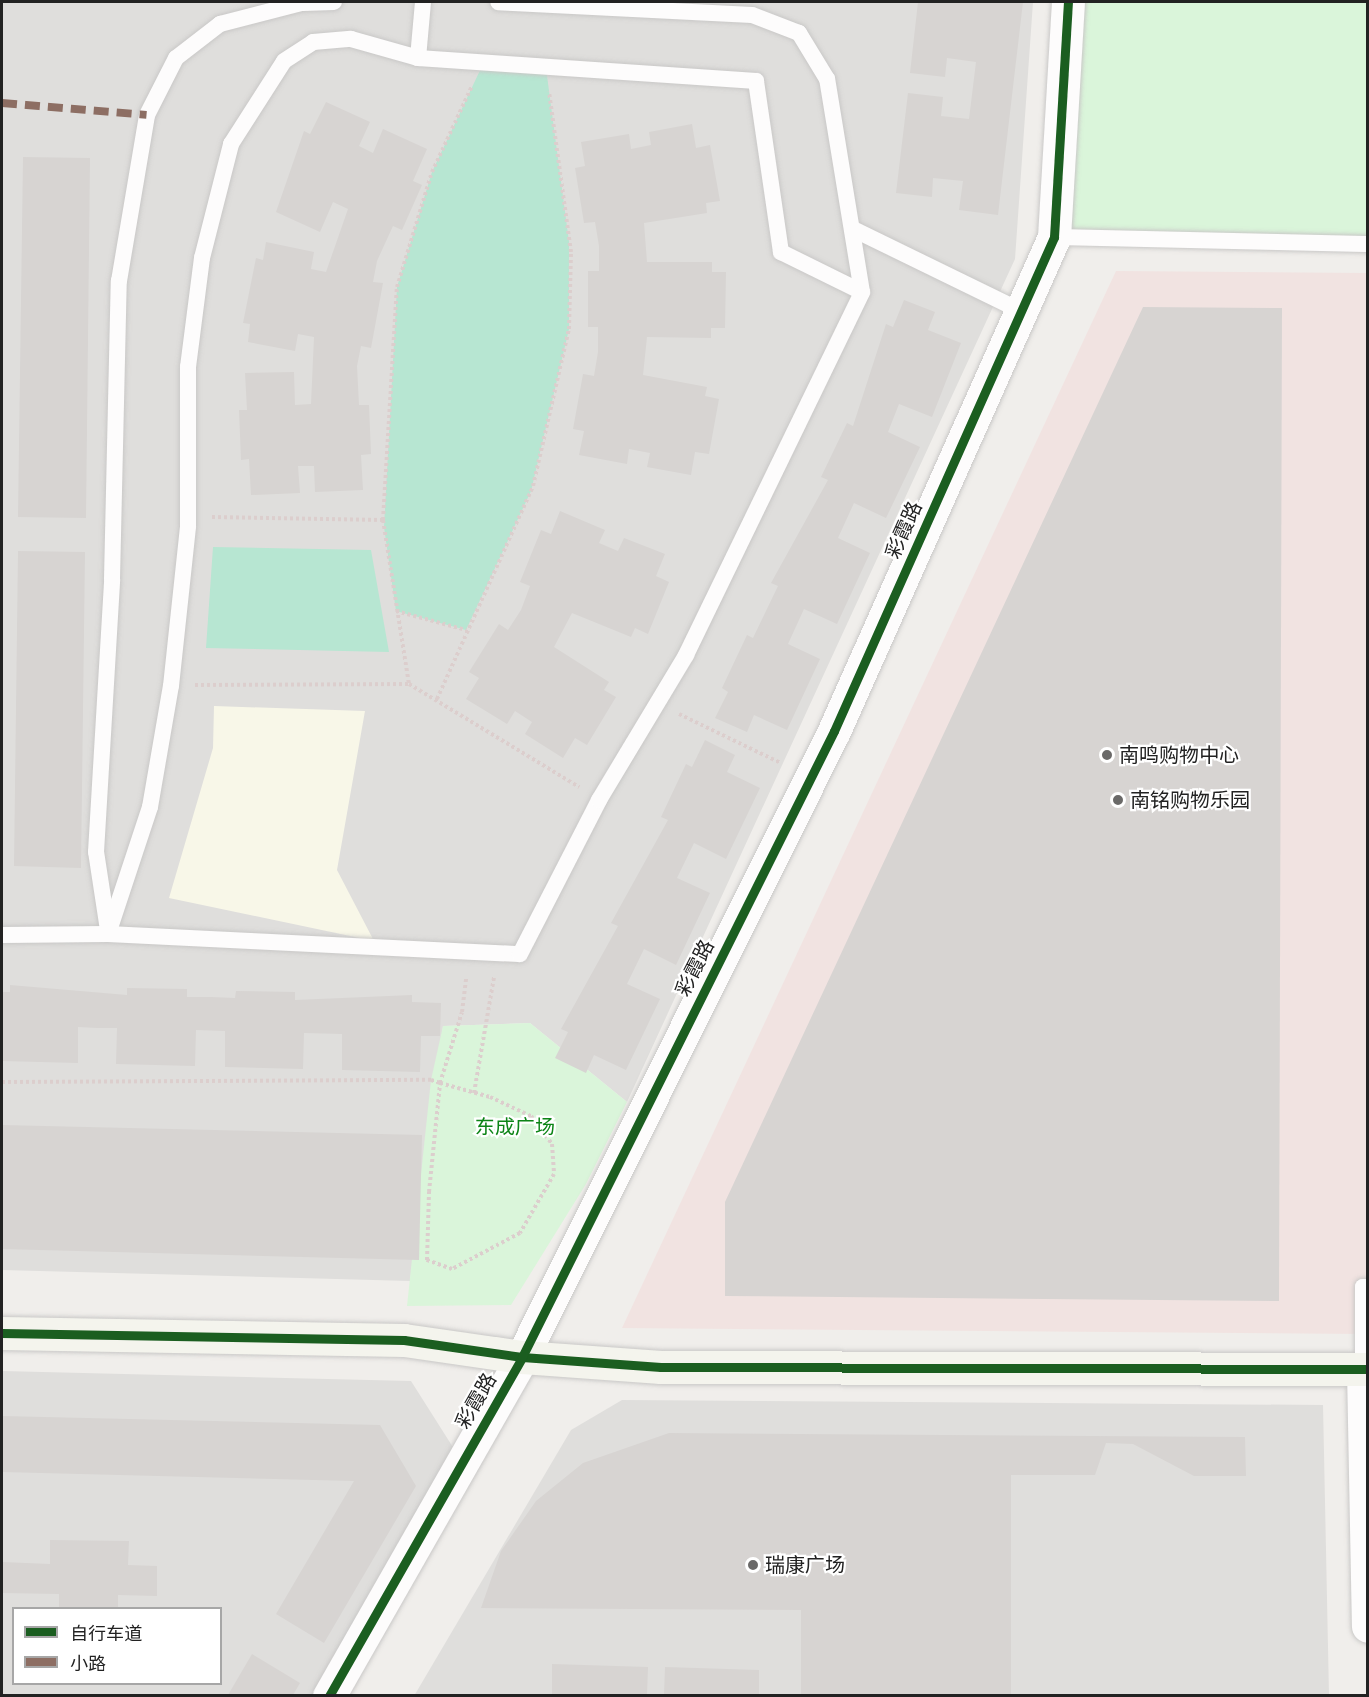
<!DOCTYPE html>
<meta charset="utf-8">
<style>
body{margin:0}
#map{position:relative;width:1369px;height:1697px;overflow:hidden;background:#f0eeeb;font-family:"Nunito Sans","Noto Sans SC",sans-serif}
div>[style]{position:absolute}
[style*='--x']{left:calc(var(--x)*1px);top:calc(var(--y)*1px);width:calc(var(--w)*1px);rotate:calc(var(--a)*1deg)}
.residential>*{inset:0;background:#dfdedc}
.commercial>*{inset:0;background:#f1e3e1}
.education>*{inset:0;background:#f8f7e8}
.park>*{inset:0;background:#daf5da}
.pitch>*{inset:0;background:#b7e6d2}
.building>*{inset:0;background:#d7d4d2}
.path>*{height:4px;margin-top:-2px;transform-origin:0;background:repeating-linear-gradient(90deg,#dccecd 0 3px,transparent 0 6px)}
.roads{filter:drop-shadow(0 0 2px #c9c8c7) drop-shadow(0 0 2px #c9c8c7)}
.lane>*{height:16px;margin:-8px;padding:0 8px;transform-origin:8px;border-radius:8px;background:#fdfcfc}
.street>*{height:33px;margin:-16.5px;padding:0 16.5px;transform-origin:16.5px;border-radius:16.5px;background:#fdfcfc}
.secondary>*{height:33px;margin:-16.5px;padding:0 16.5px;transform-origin:16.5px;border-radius:16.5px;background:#f4f4ed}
.quiet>*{height:8px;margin-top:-4px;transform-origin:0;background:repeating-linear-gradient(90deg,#8d6e63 0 15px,transparent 0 23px)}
.cycleway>*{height:9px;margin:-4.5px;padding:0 4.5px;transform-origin:4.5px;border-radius:4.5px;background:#1b5e20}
.dots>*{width:16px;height:16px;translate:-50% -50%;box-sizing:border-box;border:3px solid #fff;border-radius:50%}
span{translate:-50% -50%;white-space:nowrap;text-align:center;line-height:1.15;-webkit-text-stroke:4.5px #fff;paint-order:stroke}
.street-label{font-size:20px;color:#222}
.poi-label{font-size:20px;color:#222}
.left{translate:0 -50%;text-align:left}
.park-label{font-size:20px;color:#0c8416}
.frame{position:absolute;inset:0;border:3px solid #222;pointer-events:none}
.legend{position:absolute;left:12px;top:1607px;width:210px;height:78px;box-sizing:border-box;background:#fff;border:2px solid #a7a7a7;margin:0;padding:8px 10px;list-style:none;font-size:18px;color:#222}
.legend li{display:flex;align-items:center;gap:12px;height:30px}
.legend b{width:30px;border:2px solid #a7a7a7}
</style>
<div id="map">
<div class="residential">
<div style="clip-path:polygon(2px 2px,1033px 2px,1015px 259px,627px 1102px,530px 1023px,443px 1026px,410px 1281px,2px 1270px)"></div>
<div style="clip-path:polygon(evenodd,2px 1371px,411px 1381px,456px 1452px,313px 1695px,2px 1696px,2px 1371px,14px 1608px,220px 1608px,220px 1684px,14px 1684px,14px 1608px)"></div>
<div style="clip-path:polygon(622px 1400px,1323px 1405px,1329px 1695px,414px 1696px,571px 1430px)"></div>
</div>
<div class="commercial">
<div style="clip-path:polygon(1116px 271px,1367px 273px,1367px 1334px,622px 1328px)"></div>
</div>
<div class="education">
<div style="clip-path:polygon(214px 706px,365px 711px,337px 870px,374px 941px,169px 898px,213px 748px)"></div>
</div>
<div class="park">
<div style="clip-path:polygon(1068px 2px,1367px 2px,1367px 243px,1054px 237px)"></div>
<div style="clip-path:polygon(530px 1023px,627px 1102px,586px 1184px,511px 1305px,407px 1306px,431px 1080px,443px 1026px)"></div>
</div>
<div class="pitch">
<div style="clip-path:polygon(483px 64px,546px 68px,569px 242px,569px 329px,531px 491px,466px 630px,396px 611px,384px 527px,397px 287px,432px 172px)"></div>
<div style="clip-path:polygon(213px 547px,371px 550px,389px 652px,206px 648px)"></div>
</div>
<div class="building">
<div style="clip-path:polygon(918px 2px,1023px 2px,998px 215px,959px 210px,963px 181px,933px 178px,932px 197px,896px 193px,908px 93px,943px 97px,941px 116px,969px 119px,976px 62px,947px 58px,945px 77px,910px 73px)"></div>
<div style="clip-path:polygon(326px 102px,370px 122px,359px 146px,373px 153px,383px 129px,427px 149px,413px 181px,422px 185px,402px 230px,393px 226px,377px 261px,373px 282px,383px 283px,371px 348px,361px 346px,357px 366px,359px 405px,369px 405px,371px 454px,361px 455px,363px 490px,315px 492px,314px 466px,298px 466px,300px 493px,251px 495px,249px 459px,241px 460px,239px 410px,247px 410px,245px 373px,294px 372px,295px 405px,311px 404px,314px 337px,298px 334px,295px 351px,248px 342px,250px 324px,243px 323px,256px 258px,263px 260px,266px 242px,314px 252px,311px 269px,326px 272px,348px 209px,333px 202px,320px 232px,276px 212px,304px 131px,310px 134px)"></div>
<div style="clip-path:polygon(692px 124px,696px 148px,710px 145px,720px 201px,706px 203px,707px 213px,644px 223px,647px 262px,712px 262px,712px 272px,726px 272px,725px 328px,711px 328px,711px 338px,647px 337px,643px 375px,707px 387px,705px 396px,719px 399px,709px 454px,695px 452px,691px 475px,647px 467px,650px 453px,629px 449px,627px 464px,579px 455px,584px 431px,573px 429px,583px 374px,594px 376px,598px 352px,598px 327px,588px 327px,588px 271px,599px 271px,599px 246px,595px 222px,584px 223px,575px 168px,585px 166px,581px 142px,629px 134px,631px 149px,651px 145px,649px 132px)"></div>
<div style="clip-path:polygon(23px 157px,90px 158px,86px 518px,18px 517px)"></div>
<div style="clip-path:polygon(904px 300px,935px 312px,928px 330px,961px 343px,932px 417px,899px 404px,888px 432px,920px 447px,886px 518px,854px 503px,838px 538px,870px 553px,837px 624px,804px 609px,788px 644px,820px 659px,787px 730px,754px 715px,747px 732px,715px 718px,728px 692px,722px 688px,747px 635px,753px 638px,778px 586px,771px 583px,828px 480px,821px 477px,847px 423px,853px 426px,886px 324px,893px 327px)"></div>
<div style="clip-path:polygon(1143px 307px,1282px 308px,1279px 1301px,725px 1296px,725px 1202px)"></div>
<div style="clip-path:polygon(560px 511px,605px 530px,599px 543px,618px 551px,624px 538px,665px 554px,656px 576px,669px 582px,648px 634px,635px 628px,631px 637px,572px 613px,554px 647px,609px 682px,604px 690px,616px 697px,587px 745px,575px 738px,563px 758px,525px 734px,532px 722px,515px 711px,507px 724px,466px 699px,479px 678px,469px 672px,499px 624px,508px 630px,521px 610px,530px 586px,520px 582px,541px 530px,551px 534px)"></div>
<div style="clip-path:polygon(18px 551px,85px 552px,81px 868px,14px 866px)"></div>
<div style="clip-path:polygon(705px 740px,735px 755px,727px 772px,760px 788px,726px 859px,694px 843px,677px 878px,710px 893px,676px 965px,644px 949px,627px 984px,660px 999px,626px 1070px,594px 1055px,586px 1073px,555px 1058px,568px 1032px,561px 1029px,618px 926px,611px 923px,668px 820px,661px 817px,686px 764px,692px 767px)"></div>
<div style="clip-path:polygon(10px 985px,127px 995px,127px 988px,187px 989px,187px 997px,211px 997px,235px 998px,236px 991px,295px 992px,295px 1000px,412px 995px,412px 1002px,441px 1003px,440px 1036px,421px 1036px,420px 1072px,342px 1070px,342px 1034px,304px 1033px,303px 1069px,225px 1067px,225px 1031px,196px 1030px,195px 1066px,116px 1064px,117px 1028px,97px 1028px,78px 1027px,78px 1063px,2px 1061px,2px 992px,10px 992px)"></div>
<div style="clip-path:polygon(2px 1125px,422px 1135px,419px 1260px,2px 1249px)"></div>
<div style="clip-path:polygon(2px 1416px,380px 1425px,416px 1486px,324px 1643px,276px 1614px,354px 1481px,2px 1472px)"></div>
<div style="clip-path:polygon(669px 1433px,1245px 1437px,1246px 1476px,1194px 1476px,1133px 1444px,1106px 1443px,1095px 1475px,1011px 1475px,1011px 1695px,801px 1695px,801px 1610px,481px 1608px,501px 1551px,536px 1501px,583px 1463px)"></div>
<div style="clip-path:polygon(50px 1540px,129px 1541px,128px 1565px,157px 1566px,157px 1596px,118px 1595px,118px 1608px,59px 1608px,59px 1594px,2px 1593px,2px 1562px,50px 1564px)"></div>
<div style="clip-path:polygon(252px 1654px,300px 1683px,293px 1695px,228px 1695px)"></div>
<div style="clip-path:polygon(552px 1664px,648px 1667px,647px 1695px,552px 1695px)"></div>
<div style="clip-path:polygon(665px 1667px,759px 1670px,759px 1695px,664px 1695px)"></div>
</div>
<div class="path">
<div style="--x:212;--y:517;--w:171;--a:1"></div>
<div style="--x:383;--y:520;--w:233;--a:-86.6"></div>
<div style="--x:397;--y:287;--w:120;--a:-73.1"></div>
<div style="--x:432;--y:172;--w:95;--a:-65.1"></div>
<div style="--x:383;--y:520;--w:166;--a:81"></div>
<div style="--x:396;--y:611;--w:73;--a:15.2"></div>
<div style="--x:195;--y:685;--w:214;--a:-0.3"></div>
<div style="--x:409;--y:684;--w:199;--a:31.2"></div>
<div style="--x:437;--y:699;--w:234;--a:-65.7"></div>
<div style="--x:533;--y:486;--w:161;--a:-77.1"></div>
<div style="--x:569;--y:329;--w:77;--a:-88.5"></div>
<div style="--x:571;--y:252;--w:162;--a:-97.8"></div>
<div style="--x:679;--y:714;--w:113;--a:25.7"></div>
<div style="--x:2;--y:1082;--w:429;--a:-0.3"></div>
<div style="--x:431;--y:1080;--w:9;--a:18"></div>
<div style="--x:440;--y:1083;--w:52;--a:15.6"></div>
<div style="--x:490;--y:1097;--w:45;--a:24.9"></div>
<div style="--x:531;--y:1116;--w:35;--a:53"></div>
<div style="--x:552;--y:1144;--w:30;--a:86"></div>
<div style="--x:554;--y:1174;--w:68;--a:120"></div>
<div style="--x:520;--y:1233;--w:77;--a:152.1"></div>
<div style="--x:452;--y:1269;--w:27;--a:-160"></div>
<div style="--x:427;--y:1260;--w:68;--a:-88.3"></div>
<div style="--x:429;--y:1192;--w:110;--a:-84.2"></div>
<div style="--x:440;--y:1083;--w:74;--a:-72.8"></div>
<div style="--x:462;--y:1012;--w:35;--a:-83"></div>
<div style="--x:474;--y:1093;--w:118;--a:-80.2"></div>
</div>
<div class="roads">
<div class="lane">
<div style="--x:418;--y:58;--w:56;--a:-84.9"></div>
<div style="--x:853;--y:229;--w:187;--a:26"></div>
<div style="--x:1054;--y:237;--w:314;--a:1.3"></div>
<div style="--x:108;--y:930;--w:79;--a:-98.7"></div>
<div style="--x:96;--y:852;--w:273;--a:-86.6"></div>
<div style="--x:112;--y:579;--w:298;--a:-88.7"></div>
<div style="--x:119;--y:281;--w:168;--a:-80.4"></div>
<div style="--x:147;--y:115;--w:64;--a:-63"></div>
<div style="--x:176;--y:58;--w:56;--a:-37.7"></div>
<div style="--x:220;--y:24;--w:85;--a:-14.4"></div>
<div style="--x:302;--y:3;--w:32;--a:-2"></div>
<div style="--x:108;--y:934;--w:134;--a:-71.7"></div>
<div style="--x:150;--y:807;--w:123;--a:-80.2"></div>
<div style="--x:171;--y:686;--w:161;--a:-83.9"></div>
<div style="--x:188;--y:526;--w:159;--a:-90"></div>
<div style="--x:188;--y:367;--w:110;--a:-82.7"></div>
<div style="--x:202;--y:258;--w:118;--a:-75.7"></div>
<div style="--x:231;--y:144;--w:98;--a:-57.4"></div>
<div style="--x:284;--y:61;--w:35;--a:-33"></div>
<div style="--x:313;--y:42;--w:38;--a:-5"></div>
<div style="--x:351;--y:39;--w:70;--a:15.8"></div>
<div style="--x:418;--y:58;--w:339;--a:3.9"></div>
<div style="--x:756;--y:81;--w:173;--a:81.7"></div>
<div style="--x:781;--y:252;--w:90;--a:26.3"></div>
<div style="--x:2;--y:935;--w:106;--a:-0.5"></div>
<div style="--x:108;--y:934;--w:412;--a:2.8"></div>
<div style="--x:520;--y:954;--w:173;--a:-62.8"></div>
<div style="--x:599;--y:800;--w:169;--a:-59"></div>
<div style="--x:686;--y:655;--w:403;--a:-64.1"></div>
<div style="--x:862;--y:292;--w:216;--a:-99.3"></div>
<div style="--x:827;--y:79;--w:54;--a:-121.3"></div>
<div style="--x:799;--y:33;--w:50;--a:-159"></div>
<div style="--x:752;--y:15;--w:254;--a:-177.1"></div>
<div style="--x:1363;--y:1369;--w:82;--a:-90"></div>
<div style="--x:1363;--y:1287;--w:5;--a:0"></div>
</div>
<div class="street">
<div style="--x:1363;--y:1369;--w:257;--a:88.9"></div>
<div style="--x:329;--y:1696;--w:390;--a:-60.3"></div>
<div style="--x:522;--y:1357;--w:699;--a:-63.51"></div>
<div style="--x:834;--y:731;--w:541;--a:-65.99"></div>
<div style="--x:1054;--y:237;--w:235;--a:-86.6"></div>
</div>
<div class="secondary">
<div style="--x:2;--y:1333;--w:402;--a:1"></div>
<div style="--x:404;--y:1340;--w:119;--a:8.2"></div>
<div style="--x:522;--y:1357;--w:139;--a:4.1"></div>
<div style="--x:661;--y:1367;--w:707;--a:0.16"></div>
</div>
</div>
<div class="quiet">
<div style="--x:2;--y:103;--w:145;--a:4.7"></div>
</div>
<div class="cycleway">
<div style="--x:2;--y:1333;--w:402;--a:1"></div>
<div style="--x:404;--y:1340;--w:119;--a:8.2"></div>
<div style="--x:522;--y:1357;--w:139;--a:4.1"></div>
<div style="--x:661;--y:1367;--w:707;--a:0.16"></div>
<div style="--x:329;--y:1696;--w:390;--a:-60.3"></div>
<div style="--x:522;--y:1357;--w:699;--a:-63.51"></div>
<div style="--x:834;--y:731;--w:541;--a:-65.99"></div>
<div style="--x:1054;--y:237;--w:235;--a:-86.6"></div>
</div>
<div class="dots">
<div style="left:1107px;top:755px;background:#6a6968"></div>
<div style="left:1118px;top:800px;background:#6a6968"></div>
<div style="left:753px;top:1565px;background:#6a6968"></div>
</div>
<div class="street-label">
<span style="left:904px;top:530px;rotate:-66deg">彩霞路</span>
<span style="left:695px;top:968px;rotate:-63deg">彩霞路</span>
<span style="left:476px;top:1401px;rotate:-60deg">彩霞路</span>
</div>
<div class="poi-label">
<span class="left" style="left:1119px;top:755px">南鸣购物中心</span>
<span class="left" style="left:1130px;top:800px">南铭购物乐园</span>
<span class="left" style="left:765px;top:1565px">瑞康广场</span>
</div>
<div class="park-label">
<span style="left:515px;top:1127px">东成广场</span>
</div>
<div class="frame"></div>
<ul class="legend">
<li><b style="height:8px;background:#1b5e20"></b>自行车道</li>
<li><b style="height:8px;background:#8d6e63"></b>小路</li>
</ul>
</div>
